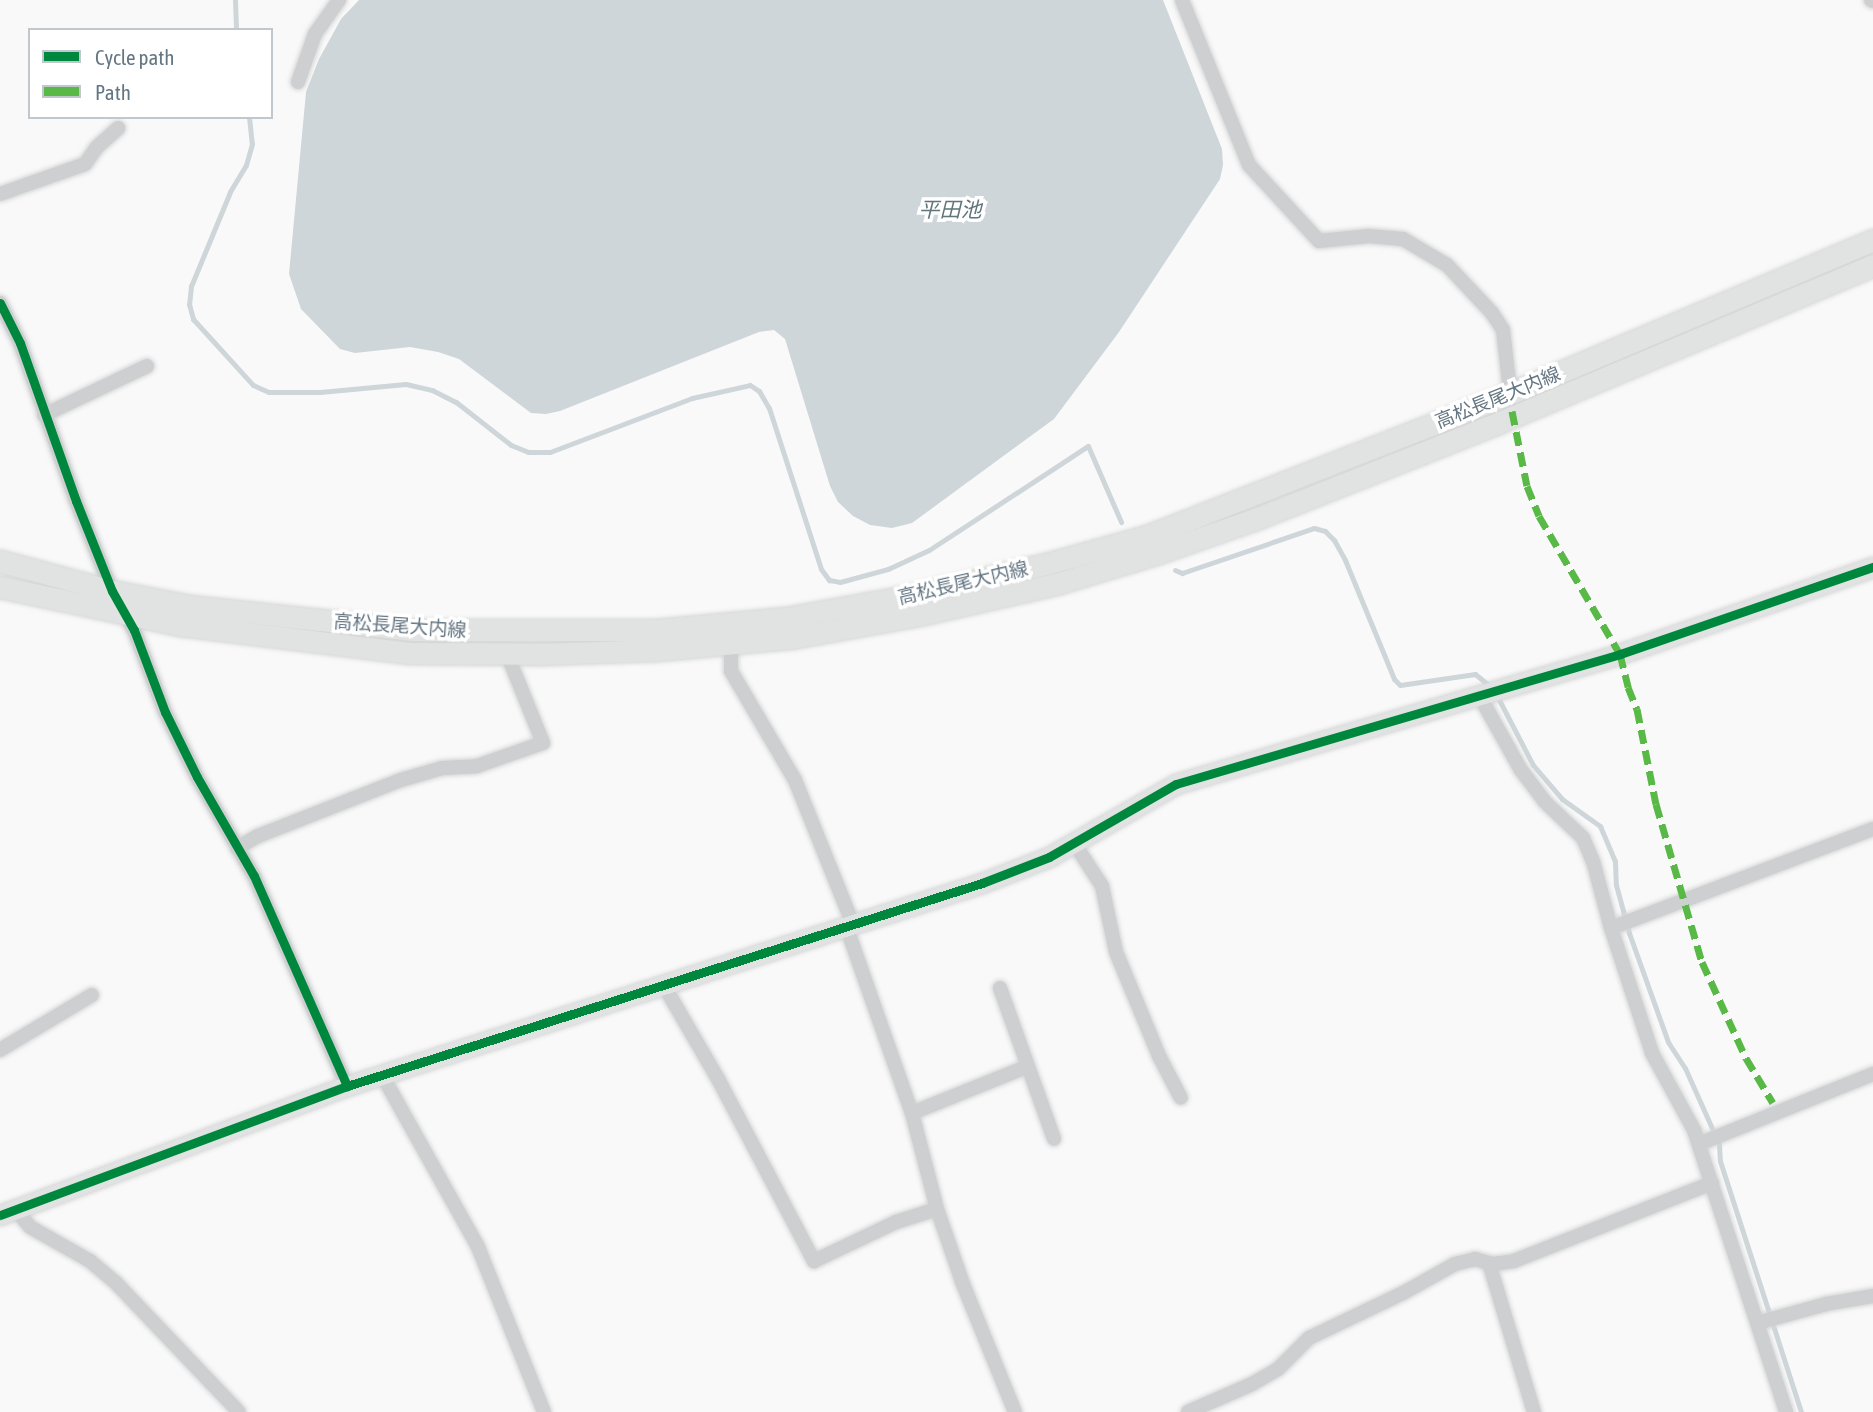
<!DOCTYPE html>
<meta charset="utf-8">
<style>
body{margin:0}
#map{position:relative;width:1873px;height:1412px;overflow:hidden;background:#f9f9f9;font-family:"Asap Condensed","Noto Sans JP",sans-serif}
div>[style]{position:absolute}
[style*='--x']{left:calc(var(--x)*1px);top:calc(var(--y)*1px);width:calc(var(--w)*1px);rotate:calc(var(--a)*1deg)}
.water>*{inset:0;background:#ced6d9}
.stream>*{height:5px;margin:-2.5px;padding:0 2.5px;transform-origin:2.5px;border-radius:2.5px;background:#ced6d9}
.roads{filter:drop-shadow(0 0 2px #d5d6d7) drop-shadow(0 0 2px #d5d6d7)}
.street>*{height:14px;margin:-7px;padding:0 7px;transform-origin:7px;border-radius:7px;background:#cecfd0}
.secondary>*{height:19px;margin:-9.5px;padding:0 9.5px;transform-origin:9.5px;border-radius:9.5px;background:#e1e2e2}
.primary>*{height:21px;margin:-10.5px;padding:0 10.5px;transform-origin:10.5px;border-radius:10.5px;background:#e1e2e2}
.quiet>*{height:7px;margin-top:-3.5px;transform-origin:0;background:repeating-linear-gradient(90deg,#58b947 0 14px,transparent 0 21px)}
.cycleway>*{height:9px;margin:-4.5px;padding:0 4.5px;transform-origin:4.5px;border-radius:4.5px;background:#00873e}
span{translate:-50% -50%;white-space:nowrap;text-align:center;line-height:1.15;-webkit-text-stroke:7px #fff;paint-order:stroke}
.street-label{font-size:19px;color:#657683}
.water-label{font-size:21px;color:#60757c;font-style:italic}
.legend{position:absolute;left:28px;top:28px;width:245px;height:91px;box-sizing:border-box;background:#fff;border:2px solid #c1c8cd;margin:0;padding:9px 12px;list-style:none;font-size:21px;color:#657683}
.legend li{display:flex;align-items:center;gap:14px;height:35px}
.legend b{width:35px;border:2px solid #c1c8cd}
</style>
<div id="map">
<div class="water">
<div style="clip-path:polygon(359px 0,1163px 0,1222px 149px,1223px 165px,1220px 179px,1119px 332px,1054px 419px,912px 523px,892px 528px,870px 525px,853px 516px,838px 502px,830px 486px,785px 339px,774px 330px,759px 332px,560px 411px,546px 414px,531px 413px,459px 359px,438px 352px,410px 347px,355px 353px,340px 349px,301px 309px,289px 274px,306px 92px,319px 59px,341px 19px)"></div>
</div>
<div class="stream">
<div style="--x:235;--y:0;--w:30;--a:88"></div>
<div style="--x:249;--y:117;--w:27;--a:84"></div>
<div style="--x:252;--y:144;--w:22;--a:106"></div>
<div style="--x:246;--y:165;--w:31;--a:121"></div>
<div style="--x:230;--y:192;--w:102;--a:112.5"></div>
<div style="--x:191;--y:286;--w:18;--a:96"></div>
<div style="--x:189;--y:304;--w:16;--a:75"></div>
<div style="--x:193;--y:319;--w:89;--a:47.7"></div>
<div style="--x:253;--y:385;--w:17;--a:24"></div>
<div style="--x:269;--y:392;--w:51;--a:0"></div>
<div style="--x:320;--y:392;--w:86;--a:-5.3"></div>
<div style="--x:406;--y:384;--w:27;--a:13"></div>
<div style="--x:432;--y:390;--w:27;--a:27"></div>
<div style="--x:456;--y:402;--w:70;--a:38"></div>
<div style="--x:511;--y:445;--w:18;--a:22"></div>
<div style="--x:528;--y:452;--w:22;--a:0"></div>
<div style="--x:550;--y:452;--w:152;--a:-20.8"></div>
<div style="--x:692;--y:398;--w:59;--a:-12.6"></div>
<div style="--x:750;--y:385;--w:11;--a:34"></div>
<div style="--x:759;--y:391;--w:20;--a:60"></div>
<div style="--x:769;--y:408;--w:169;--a:72.1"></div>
<div style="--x:821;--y:569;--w:14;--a:54"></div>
<div style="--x:829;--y:580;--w:11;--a:10"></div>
<div style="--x:840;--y:582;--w:50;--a:-15.2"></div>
<div style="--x:888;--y:569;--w:45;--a:-24.9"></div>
<div style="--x:929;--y:550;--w:190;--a:-33.2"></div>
<div style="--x:1088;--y:446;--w:83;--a:66.5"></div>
<div style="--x:1175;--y:570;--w:8;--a:23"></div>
<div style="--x:1182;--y:573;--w:139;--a:-18.8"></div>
<div style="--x:1314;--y:528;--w:11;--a:15"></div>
<div style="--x:1325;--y:531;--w:13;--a:45"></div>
<div style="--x:1334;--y:540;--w:23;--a:61"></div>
<div style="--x:1345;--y:560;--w:129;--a:67.6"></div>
<div style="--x:1394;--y:679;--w:8;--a:45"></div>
<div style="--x:1400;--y:685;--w:76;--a:-8.3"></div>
<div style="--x:1475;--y:674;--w:19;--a:39"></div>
<div style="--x:1496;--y:694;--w:80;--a:62.5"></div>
<div style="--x:1533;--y:765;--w:45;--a:49.5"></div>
<div style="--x:1562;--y:799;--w:47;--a:35.4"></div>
<div style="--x:1600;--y:826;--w:38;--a:67"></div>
<div style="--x:1615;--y:861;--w:24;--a:88"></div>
<div style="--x:1616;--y:885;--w:50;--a:74.8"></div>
<div style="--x:1629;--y:933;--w:116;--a:70.3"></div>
<div style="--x:1668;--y:1042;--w:31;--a:57"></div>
<div style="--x:1685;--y:1068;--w:83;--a:65.9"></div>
<div style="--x:1719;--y:1144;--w:17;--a:87"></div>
<div style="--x:1720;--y:1161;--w:264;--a:72.1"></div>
</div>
<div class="roads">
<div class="street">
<div style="--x:1182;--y:0;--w:178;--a:67.9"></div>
<div style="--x:1249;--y:165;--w:103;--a:47.4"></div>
<div style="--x:1319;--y:241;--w:50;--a:-5.7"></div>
<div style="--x:1369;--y:236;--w:34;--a:5"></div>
<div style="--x:1403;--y:239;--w:51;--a:30.6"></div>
<div style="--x:1447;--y:265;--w:66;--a:46.8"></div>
<div style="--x:1492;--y:313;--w:20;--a:57"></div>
<div style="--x:1503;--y:330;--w:69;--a:83.4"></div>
<div style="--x:1871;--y:0;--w:2;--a:27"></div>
<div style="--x:298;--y:82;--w:51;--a:-70.5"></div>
<div style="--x:315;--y:34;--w:42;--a:-54.8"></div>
<div style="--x:0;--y:194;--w:90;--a:-19.4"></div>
<div style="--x:85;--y:164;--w:19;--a:-55"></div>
<div style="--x:96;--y:148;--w:30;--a:-42"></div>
<div style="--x:0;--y:303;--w:45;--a:63.4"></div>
<div style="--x:20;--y:343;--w:168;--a:70.5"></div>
<div style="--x:76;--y:501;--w:97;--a:68.2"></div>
<div style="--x:112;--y:591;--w:45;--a:60.6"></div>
<div style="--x:134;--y:630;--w:88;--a:69.3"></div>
<div style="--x:165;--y:712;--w:72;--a:63.8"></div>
<div style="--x:197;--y:777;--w:114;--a:60.1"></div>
<div style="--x:254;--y:876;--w:230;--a:66.1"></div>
<div style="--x:44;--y:415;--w:114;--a:-25.4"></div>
<div style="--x:731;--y:643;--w:28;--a:90"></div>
<div style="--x:731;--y:671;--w:126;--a:59.6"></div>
<div style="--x:795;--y:780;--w:155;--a:68.1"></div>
<div style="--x:1479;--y:695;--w:86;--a:60.8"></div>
<div style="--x:1521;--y:770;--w:39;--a:53"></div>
<div style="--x:1544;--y:801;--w:54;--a:43.5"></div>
<div style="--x:1583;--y:838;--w:25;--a:67"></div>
<div style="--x:1593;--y:861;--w:69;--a:75"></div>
<div style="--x:1611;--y:928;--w:132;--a:71.8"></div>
<div style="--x:1652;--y:1053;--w:88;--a:61.4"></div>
<div style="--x:1694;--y:1130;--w:297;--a:71.9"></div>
<div style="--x:1074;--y:843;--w:51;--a:56.9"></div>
<div style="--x:1102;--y:886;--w:67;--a:78"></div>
<div style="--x:1116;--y:952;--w:113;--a:67.5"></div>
<div style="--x:1159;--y:1056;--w:47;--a:62.4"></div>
<div style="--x:237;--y:848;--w:24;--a:-30"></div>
<div style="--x:258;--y:836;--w:154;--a:-21.4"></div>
<div style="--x:401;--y:780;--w:43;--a:-16.3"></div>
<div style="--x:442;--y:768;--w:35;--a:-3"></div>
<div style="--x:477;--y:766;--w:70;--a:-19.2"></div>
<div style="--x:543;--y:743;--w:96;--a:-112"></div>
<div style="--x:846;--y:926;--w:198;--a:70.6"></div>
<div style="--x:912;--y:1113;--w:99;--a:75.4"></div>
<div style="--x:937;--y:1209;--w:79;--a:70.9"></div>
<div style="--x:963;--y:1284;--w:138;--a:67.9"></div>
<div style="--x:1611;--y:928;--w:280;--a:-20.7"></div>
<div style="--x:663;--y:984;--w:110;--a:59.9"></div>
<div style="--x:718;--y:1079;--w:206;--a:62.2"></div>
<div style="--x:814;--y:1261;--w:91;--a:-25.4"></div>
<div style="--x:896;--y:1222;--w:43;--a:-17.6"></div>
<div style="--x:1000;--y:988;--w:160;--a:70.3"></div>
<div style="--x:0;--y:1050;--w:107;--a:-30.9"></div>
<div style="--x:382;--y:1075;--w:197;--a:60.8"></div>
<div style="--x:478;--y:1247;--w:178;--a:68.2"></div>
<div style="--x:912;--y:1113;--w:123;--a:-22"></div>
<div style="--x:1699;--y:1144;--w:188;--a:-21.9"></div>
<div style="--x:15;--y:1209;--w:23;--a:50"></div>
<div style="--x:30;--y:1227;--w:69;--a:29.5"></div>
<div style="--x:90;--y:1261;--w:34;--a:40"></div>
<div style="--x:116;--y:1283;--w:178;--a:46.4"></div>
<div style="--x:1489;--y:1263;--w:156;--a:73.2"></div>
<div style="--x:1757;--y:1323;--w:72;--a:-15.4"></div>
<div style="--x:1826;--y:1304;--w:48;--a:-9.7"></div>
<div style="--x:1188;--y:1412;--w:70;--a:-23.6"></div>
<div style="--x:1252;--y:1384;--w:30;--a:-30"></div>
<div style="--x:1278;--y:1369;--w:44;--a:-45"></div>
<div style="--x:1309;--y:1338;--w:106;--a:-25.6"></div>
<div style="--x:1405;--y:1292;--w:57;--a:-29.2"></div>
<div style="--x:1455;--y:1264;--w:21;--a:-14"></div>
<div style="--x:1475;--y:1259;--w:19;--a:16"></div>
<div style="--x:1493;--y:1264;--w:21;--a:-8"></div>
<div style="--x:1514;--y:1261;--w:213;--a:-21.5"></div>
</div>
<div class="secondary">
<div style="--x:0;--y:1215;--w:370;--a:-20.4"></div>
<div style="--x:347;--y:1086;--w:667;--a:-17.73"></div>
<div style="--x:982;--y:883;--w:72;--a:-21.2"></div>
<div style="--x:1049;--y:857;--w:146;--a:-29.9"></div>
<div style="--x:1176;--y:784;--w:463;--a:-16.3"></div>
<div style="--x:1620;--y:654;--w:268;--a:-19"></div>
</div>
<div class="primary">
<div style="--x:0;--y:561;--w:116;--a:15"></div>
<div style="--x:112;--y:591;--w:78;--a:11"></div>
<div style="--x:189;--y:606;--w:225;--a:6.1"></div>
<div style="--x:413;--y:630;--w:244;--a:0"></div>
<div style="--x:657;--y:630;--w:130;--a:-5.3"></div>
<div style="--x:786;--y:618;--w:130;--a:-10.2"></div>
<div style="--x:914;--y:595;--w:140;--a:-13.2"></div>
<div style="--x:1050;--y:563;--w:104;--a:-15.6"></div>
<div style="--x:1150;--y:535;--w:367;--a:-21.4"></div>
<div style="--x:1492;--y:401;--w:414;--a:-22.9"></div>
<div style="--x:0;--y:587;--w:185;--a:11.9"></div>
<div style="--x:181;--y:625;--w:231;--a:7"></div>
<div style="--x:410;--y:653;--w:130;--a:0.4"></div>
<div style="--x:540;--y:654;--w:118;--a:-1.9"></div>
<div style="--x:658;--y:650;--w:134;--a:-5.2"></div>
<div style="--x:791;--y:638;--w:130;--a:-10.2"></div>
<div style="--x:919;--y:615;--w:140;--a:-12.8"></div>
<div style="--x:1056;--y:584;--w:107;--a:-16.9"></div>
<div style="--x:1158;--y:553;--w:106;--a:-19.3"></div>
<div style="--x:1258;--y:518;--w:260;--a:-21.6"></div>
<div style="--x:1500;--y:422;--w:405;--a:-22.8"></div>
</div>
</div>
<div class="quiet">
<div style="--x:1512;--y:411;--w:76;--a:78.7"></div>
<div style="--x:1527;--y:486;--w:32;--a:68"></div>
<div style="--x:1539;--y:516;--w:160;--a:59.6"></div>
<div style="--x:1620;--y:654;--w:34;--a:76"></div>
<div style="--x:1628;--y:687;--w:24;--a:68"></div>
<div style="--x:1637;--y:709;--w:97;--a:78.7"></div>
<div style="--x:1656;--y:804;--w:165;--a:73.8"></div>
<div style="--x:1702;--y:962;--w:106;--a:65.4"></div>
<div style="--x:1746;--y:1058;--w:52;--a:59"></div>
</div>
<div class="cycleway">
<div style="--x:0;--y:303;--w:45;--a:63.4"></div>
<div style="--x:20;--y:343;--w:168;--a:70.5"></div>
<div style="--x:76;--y:501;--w:97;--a:68.2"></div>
<div style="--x:112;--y:591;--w:45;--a:60.6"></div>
<div style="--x:134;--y:630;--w:88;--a:69.3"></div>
<div style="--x:165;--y:712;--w:72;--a:63.8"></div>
<div style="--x:197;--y:777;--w:114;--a:60.1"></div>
<div style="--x:254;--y:876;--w:230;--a:66.1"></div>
<div style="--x:0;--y:1215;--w:370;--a:-20.4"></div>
<div style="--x:347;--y:1086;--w:667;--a:-17.73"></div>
<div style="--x:982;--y:883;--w:72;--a:-21.2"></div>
<div style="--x:1049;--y:857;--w:146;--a:-29.9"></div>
<div style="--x:1176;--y:784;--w:463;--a:-16.3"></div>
<div style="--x:1620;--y:654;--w:268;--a:-19"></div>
</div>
<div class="street-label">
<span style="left:1498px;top:398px;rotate:-22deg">高松長尾大内線</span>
<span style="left:963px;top:583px;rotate:-13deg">高松長尾大内線</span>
<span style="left:400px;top:626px;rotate:4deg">高松長尾大内線</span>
</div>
<div class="water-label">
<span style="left:950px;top:209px">平田池</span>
</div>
<ul class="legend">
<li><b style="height:9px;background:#00873e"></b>Cycle path</li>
<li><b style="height:9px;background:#58b947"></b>Path</li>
</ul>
</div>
